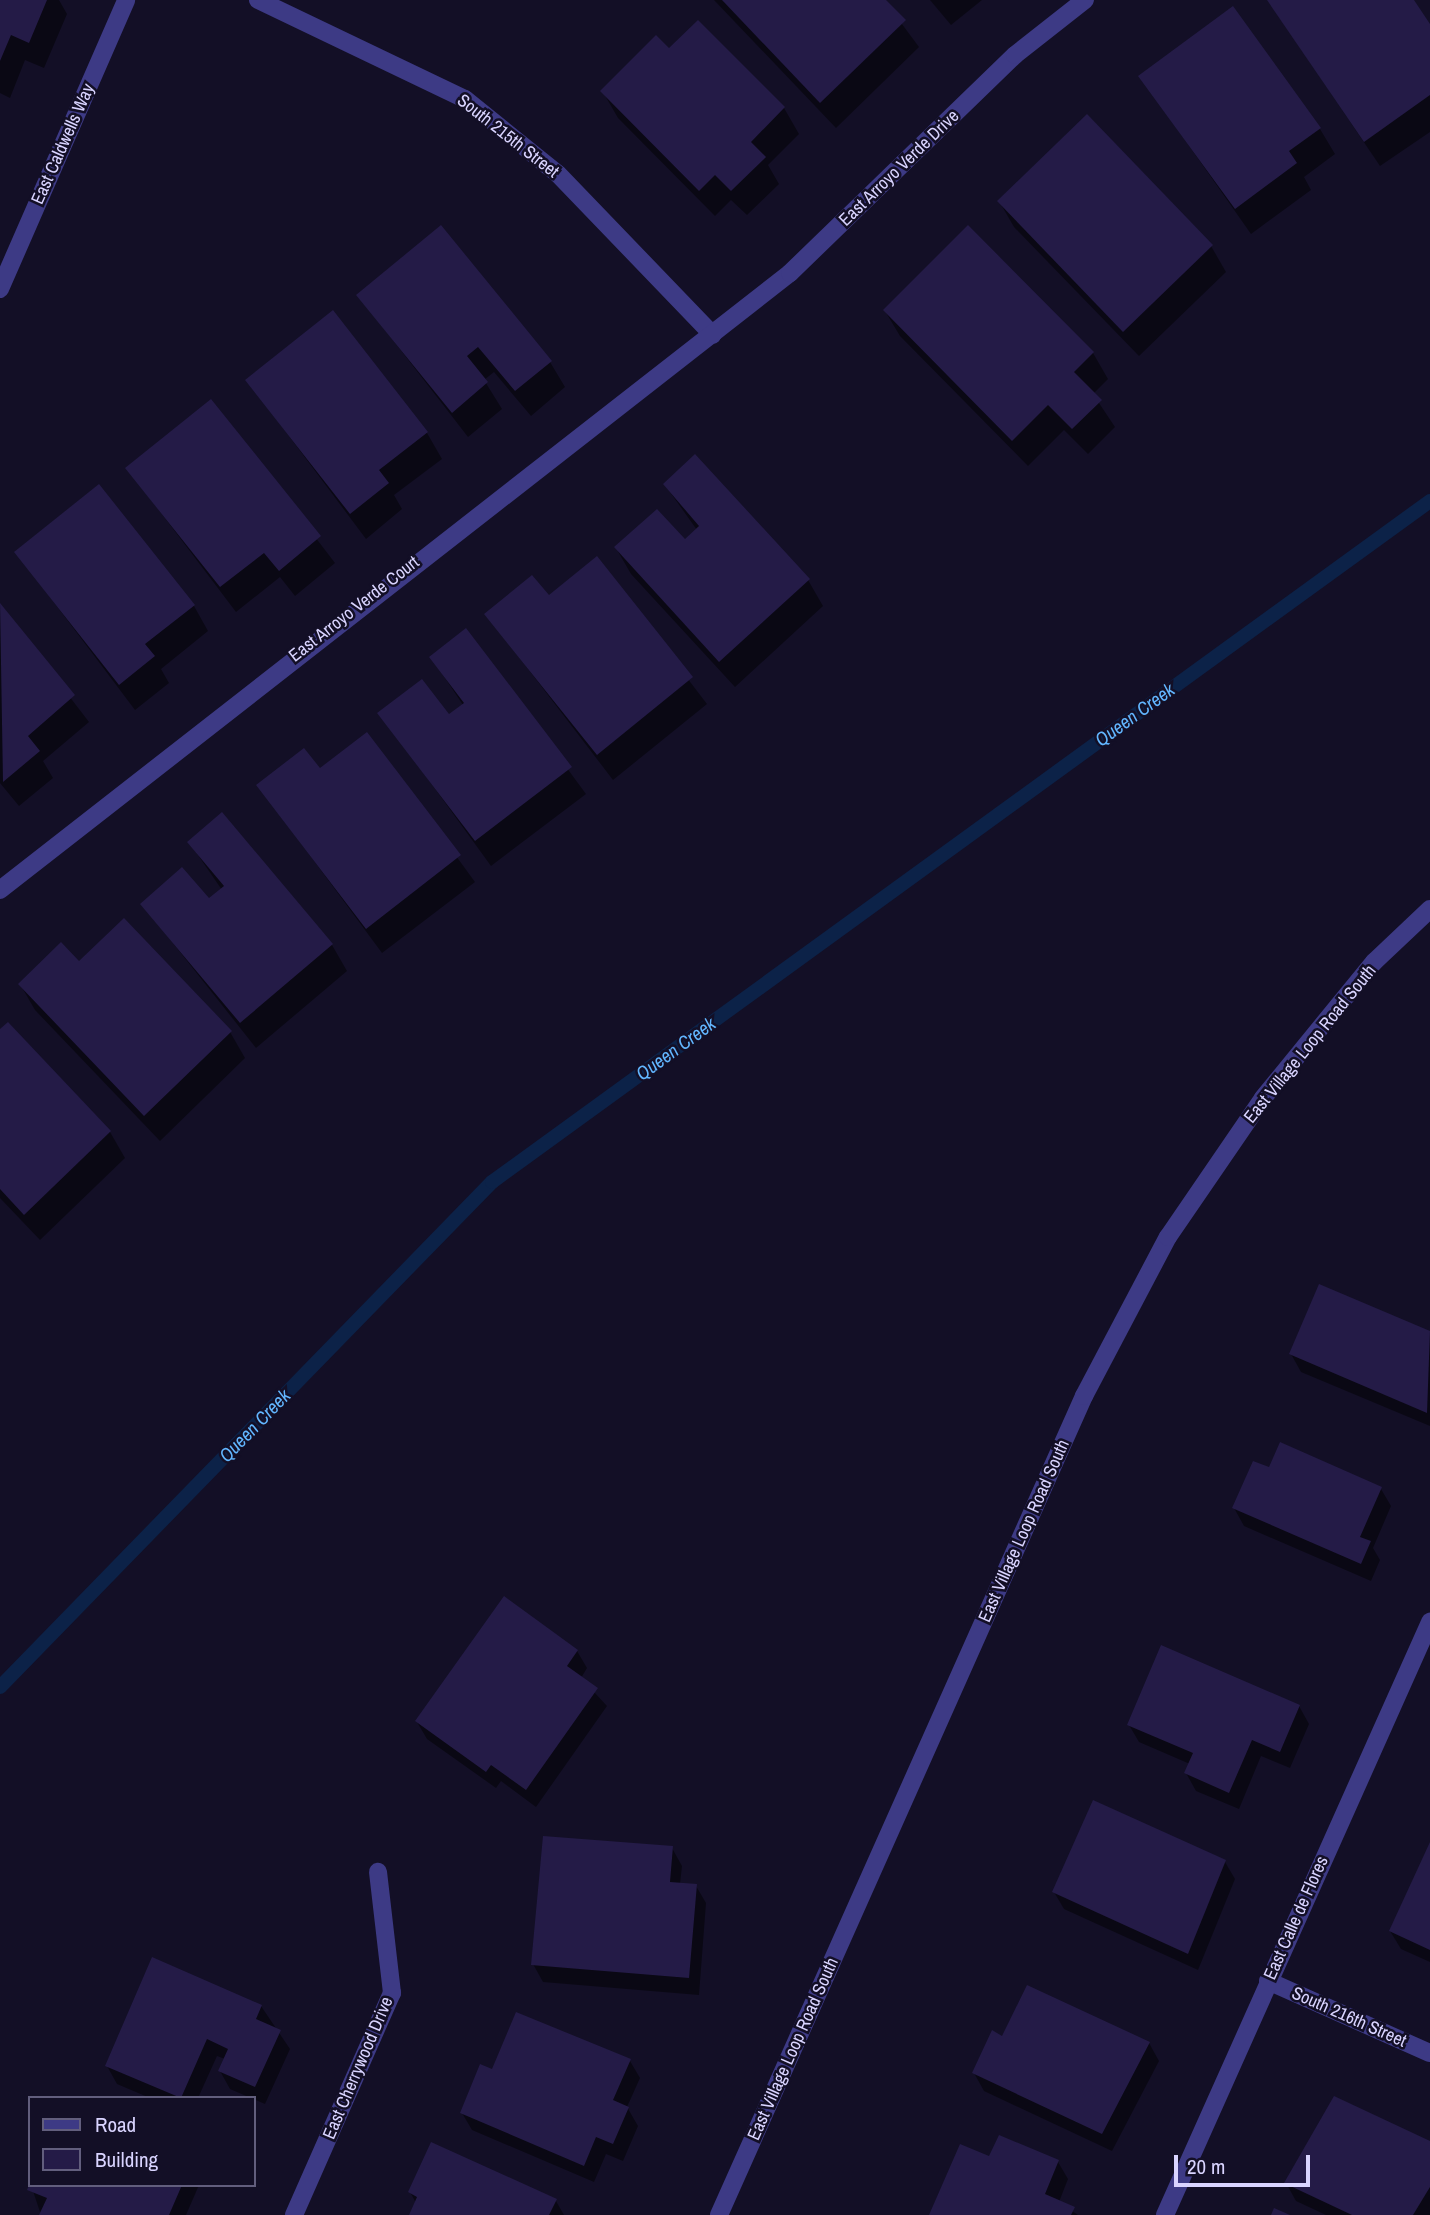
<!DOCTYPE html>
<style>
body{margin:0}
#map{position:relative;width:1430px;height:2215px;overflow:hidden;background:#130f26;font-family:"Archivo Narrow",sans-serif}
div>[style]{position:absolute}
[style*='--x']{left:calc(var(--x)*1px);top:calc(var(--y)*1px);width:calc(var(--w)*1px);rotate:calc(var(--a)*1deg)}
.shadow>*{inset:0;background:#0007}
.stream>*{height:14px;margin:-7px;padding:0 7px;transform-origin:7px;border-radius:7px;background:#0c2248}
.building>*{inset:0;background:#241b47}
.minor>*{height:18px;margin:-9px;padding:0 9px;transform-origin:9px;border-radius:9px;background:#3d3a85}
.tertiary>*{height:18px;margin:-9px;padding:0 9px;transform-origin:9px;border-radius:9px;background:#3d3a85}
span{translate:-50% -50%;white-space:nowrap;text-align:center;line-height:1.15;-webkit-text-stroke:5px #130f26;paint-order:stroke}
.street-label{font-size:18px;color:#d9d4ff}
.water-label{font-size:19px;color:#62b6ff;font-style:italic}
.legend{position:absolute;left:28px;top:2096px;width:228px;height:91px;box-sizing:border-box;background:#130f26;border:2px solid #625e7d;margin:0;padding:9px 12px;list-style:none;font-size:21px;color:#d9d4ff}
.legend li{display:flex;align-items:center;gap:14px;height:35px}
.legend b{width:35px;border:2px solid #625e7d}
.scale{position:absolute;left:1174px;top:2155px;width:136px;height:32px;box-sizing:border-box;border:4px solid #d9d4ff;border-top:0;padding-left:9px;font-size:21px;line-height:24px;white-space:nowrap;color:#d9d4ff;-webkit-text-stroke:5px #130f26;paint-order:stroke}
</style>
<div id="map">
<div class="shadow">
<div style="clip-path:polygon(0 0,59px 0,67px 14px,44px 68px,25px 60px,10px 98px,0 93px)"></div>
<div style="clip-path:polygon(714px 0,884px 0,919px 47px,836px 128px)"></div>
<div style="clip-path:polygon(930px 0,982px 0,951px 25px)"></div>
<div style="clip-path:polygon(1268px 0,1412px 0,1430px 27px,1430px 132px,1380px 166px)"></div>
<div style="clip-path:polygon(669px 51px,784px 108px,799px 134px,768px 165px,779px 184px,747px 215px,731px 200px,715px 216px,618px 118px,603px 92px)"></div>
<div style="clip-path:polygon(1140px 76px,1320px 129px,1335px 154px,1304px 177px,1311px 190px,1251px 234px)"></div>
<div style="clip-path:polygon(999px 201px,1211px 246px,1226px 272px,1139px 356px,1014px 227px)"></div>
<div style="clip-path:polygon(358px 295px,550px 362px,565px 387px,531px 416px,494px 372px,484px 380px,502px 409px,468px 437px)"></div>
<div style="clip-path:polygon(885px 311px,1093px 353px,1108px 379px,1093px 394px,1115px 427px,1088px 454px,1064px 430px,1028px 466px,900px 336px)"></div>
<div style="clip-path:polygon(247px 380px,427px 433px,442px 459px,394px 495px,402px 509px,366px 539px)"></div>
<div style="clip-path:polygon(211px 401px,335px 563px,295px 596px,280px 577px,236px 612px,127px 468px)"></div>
<div style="clip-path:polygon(665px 485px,808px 580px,823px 606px,735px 687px,631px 574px,616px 548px,685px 542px,697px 530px)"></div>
<div style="clip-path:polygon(16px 552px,194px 606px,208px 631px,161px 669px,169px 683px,135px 710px)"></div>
<div style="clip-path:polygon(596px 559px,707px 704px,613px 780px,486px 614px,549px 597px)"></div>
<div style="clip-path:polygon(0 606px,89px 722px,43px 761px,53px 778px,19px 806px,0 783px)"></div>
<div style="clip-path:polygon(466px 631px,586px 794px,491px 866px,380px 713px,449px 716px,463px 705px,431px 657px)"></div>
<div style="clip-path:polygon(367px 734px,475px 882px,382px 953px,258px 785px,319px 771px)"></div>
<div style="clip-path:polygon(189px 842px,332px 945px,347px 971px,256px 1048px,142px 904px,209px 901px,222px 890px)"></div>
<div style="clip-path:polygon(79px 963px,230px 1032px,245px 1058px,160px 1141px,35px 1010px,20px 984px)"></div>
<div style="clip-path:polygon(0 1032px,110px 1132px,125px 1158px,40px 1240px,0 1198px)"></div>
<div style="clip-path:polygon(1320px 1286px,1430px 1333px,1430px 1426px,1301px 1372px,1291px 1354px)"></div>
<div style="clip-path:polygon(1270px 1470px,1381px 1489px,1391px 1506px,1373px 1548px,1380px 1560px,1371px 1581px,1244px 1526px,1234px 1508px)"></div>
<div style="clip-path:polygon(577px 1651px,587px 1668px,581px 1678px,607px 1706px,536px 1807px,501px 1781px,496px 1788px,427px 1739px,417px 1722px)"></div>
<div style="clip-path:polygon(1299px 1706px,1309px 1724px,1290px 1768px,1261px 1756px,1239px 1809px,1196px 1791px,1186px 1773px,1190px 1764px,1139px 1742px,1129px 1725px)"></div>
<div style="clip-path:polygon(1430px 1846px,1430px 1962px,1401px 1949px,1390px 1931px)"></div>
<div style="clip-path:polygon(672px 1848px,682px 1866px,680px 1884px,696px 1886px,706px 1903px,699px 1995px,543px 1982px,533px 1964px)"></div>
<div style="clip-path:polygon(1225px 1862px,1235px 1879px,1198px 1970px,1064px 1909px,1054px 1892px)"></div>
<div style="clip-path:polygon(261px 2006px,290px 2049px,265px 2104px,230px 2089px,220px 2071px,225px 2059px,217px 2056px,198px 2098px,150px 2098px,117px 2084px,107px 2066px)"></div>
<div style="clip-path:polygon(1149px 2043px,1159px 2061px,1112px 2151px,984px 2091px,974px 2073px)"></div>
<div style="clip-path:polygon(630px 2061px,640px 2078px,627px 2107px,638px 2126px,623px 2161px,606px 2154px,594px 2182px,472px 2130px,462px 2113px,493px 2071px)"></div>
<div style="clip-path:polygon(1430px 2143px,1430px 2215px,1326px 2215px,1296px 2201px,1286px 2183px)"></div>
<div style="clip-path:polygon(990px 2158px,1058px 2162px,1068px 2179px,1059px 2202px,1078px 2215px,931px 2215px)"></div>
<div style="clip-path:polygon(31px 2185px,199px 2185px,186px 2215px,41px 2215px)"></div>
<div style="clip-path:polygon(410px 2192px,556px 2201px,564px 2215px,411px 2215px,416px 2203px)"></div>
</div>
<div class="stream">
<div style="--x:0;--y:1687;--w:705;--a:-45.75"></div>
<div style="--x:492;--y:1182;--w:1159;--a:-35.98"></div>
</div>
<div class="building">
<div style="clip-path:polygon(0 0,47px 0,29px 43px,11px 35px,0 61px)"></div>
<div style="clip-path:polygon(722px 0,886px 0,906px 20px,820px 103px)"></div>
<div style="clip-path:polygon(1267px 0,1414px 0,1430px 24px,1430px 95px,1364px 142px)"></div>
<div style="clip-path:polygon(1233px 6px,1321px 128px,1289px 151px,1297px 163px,1235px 209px,1138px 76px)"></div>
<div style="clip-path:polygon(698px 20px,785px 107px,751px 142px,766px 157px,731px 191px,715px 175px,699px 191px,600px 91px,656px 35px,669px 48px)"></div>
<div style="clip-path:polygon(1087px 114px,1213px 245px,1123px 332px,997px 201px)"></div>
<div style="clip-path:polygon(441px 225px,552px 361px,515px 391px,478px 347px,467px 356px,488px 382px,452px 413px,356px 295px)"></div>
<div style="clip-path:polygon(968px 225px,1094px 352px,1074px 372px,1102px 400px,1072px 429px,1048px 405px,1012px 441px,883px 310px)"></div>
<div style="clip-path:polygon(333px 310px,428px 432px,379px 470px,389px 483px,350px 514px,245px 380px)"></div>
<div style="clip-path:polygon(211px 399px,321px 536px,279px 571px,264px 553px,220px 587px,125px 468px)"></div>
<div style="clip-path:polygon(695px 454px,810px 579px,719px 662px,614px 547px,657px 509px,685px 539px,699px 526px,663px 484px)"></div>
<div style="clip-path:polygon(99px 484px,195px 605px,145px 644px,155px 656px,119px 685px,14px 552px)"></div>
<div style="clip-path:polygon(597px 556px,693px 677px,597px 755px,484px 614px,532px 575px,549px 595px)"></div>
<div style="clip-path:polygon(0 603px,75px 695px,28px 736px,40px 751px,3px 782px)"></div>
<div style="clip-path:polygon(466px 628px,572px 767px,475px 841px,377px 713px,422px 679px,449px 714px,464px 703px,429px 657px)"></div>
<div style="clip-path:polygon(367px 732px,461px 855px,366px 929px,256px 785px,304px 748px,320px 768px)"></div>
<div style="clip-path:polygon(222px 812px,333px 944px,240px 1023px,140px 904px,182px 867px,209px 898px,224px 886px,187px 842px)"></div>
<div style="clip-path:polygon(124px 918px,232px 1031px,144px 1116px,18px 984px,61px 942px,79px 961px)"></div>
<div style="clip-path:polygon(8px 1022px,111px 1131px,24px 1215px,0 1189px,0 1029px)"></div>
<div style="clip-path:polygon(1319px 1284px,1430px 1331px,1427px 1413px,1289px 1354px)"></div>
<div style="clip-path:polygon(1280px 1442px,1382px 1487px,1360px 1537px,1371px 1541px,1361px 1564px,1232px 1508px,1253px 1461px,1269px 1467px)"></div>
<div style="clip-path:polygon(504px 1596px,578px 1650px,567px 1666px,598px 1688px,526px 1790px,491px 1765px,486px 1772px,415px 1721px)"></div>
<div style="clip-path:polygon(1161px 1645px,1300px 1705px,1280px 1752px,1252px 1740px,1229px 1793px,1184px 1773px,1193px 1753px,1127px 1725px)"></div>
<div style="clip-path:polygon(1093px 1800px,1226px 1860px,1188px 1954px,1052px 1892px)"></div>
<div style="clip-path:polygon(543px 1836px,673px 1846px,670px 1882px,697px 1884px,689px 1978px,531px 1965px)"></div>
<div style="clip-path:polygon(1430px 1842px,1430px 1950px,1389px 1931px)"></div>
<div style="clip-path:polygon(152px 1957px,262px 2005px,256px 2019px,281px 2030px,255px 2087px,218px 2071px,228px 2049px,207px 2039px,181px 2098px,105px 2066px)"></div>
<div style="clip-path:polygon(1027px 1985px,1150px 2042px,1102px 2134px,972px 2073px,992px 2030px,1002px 2036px)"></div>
<div style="clip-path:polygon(516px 2012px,631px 2059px,613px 2100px,629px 2107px,613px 2144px,596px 2137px,584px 2166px,460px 2113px,480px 2064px,492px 2069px)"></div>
<div style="clip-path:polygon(1334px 2096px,1430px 2141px,1430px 2187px,1413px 2215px,1352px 2215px,1284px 2183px)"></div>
<div style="clip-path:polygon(999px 2135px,1059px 2160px,1045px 2194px,1075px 2207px,1071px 2215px,929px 2215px,960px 2144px,989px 2156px)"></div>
<div style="clip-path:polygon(431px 2142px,557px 2199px,549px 2215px,409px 2215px,417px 2197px,408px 2192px)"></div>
<div style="clip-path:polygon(29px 2185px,182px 2185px,169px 2215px,39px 2215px,47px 2198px,27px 2190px)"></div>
<div style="clip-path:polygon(1274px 2208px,1290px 2215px,1271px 2215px)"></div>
</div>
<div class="minor">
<div style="--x:258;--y:0;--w:229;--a:25.6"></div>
<div style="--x:465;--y:99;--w:119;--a:38.9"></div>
<div style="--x:558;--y:174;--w:223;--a:46.1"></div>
<div style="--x:0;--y:289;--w:315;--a:-66.4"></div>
<div style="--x:0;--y:890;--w:1002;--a:-37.99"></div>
<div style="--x:790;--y:273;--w:313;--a:-44.1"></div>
<div style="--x:1015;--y:55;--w:89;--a:-38.2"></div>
<div style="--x:1268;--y:1981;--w:177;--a:24"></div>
<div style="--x:294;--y:2215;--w:243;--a:-66.2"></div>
<div style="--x:392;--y:1993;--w:122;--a:-96.6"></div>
<div style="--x:1165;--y:2215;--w:650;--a:-65.92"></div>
</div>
<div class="tertiary">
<div style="--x:719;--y:2215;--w:897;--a:-65.98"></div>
<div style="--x:1084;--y:1396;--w:180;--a:-62.2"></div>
<div style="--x:1168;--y:1237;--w:168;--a:-55.6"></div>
<div style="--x:1263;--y:1098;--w:176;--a:-50.8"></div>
<div style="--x:1374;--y:962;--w:77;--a:-43.4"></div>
</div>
<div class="street-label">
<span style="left:508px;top:136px;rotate:38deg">South 215th Street</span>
<span style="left:63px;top:144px;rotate:-66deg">East Caldwells Way</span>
<span style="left:899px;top:168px;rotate:-44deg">East Arroyo Verde Drive</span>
<span style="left:354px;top:609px;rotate:-38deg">East Arroyo Verde Court</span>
<span style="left:1310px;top:1044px;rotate:-51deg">East Village Loop Road South</span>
<span style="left:1024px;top:1531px;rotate:-66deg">East Village Loop Road South</span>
<span style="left:1296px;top:1918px;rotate:-66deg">East Calle de Flores</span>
<span style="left:1349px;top:2017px;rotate:24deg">South 216th Street</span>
<span style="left:793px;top:2049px;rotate:-66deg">East Village Loop Road South</span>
<span style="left:358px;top:2068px;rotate:-67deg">East Cherrywood Drive</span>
</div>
<div class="water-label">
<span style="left:1135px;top:715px;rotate:-36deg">Queen Creek</span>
<span style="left:676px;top:1049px;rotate:-36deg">Queen Creek</span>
<span style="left:255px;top:1426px;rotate:-46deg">Queen Creek</span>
</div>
<ul class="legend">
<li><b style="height:9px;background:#3d3a85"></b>Road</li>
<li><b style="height:19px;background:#241b47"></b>Building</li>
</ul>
<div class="scale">20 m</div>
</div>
